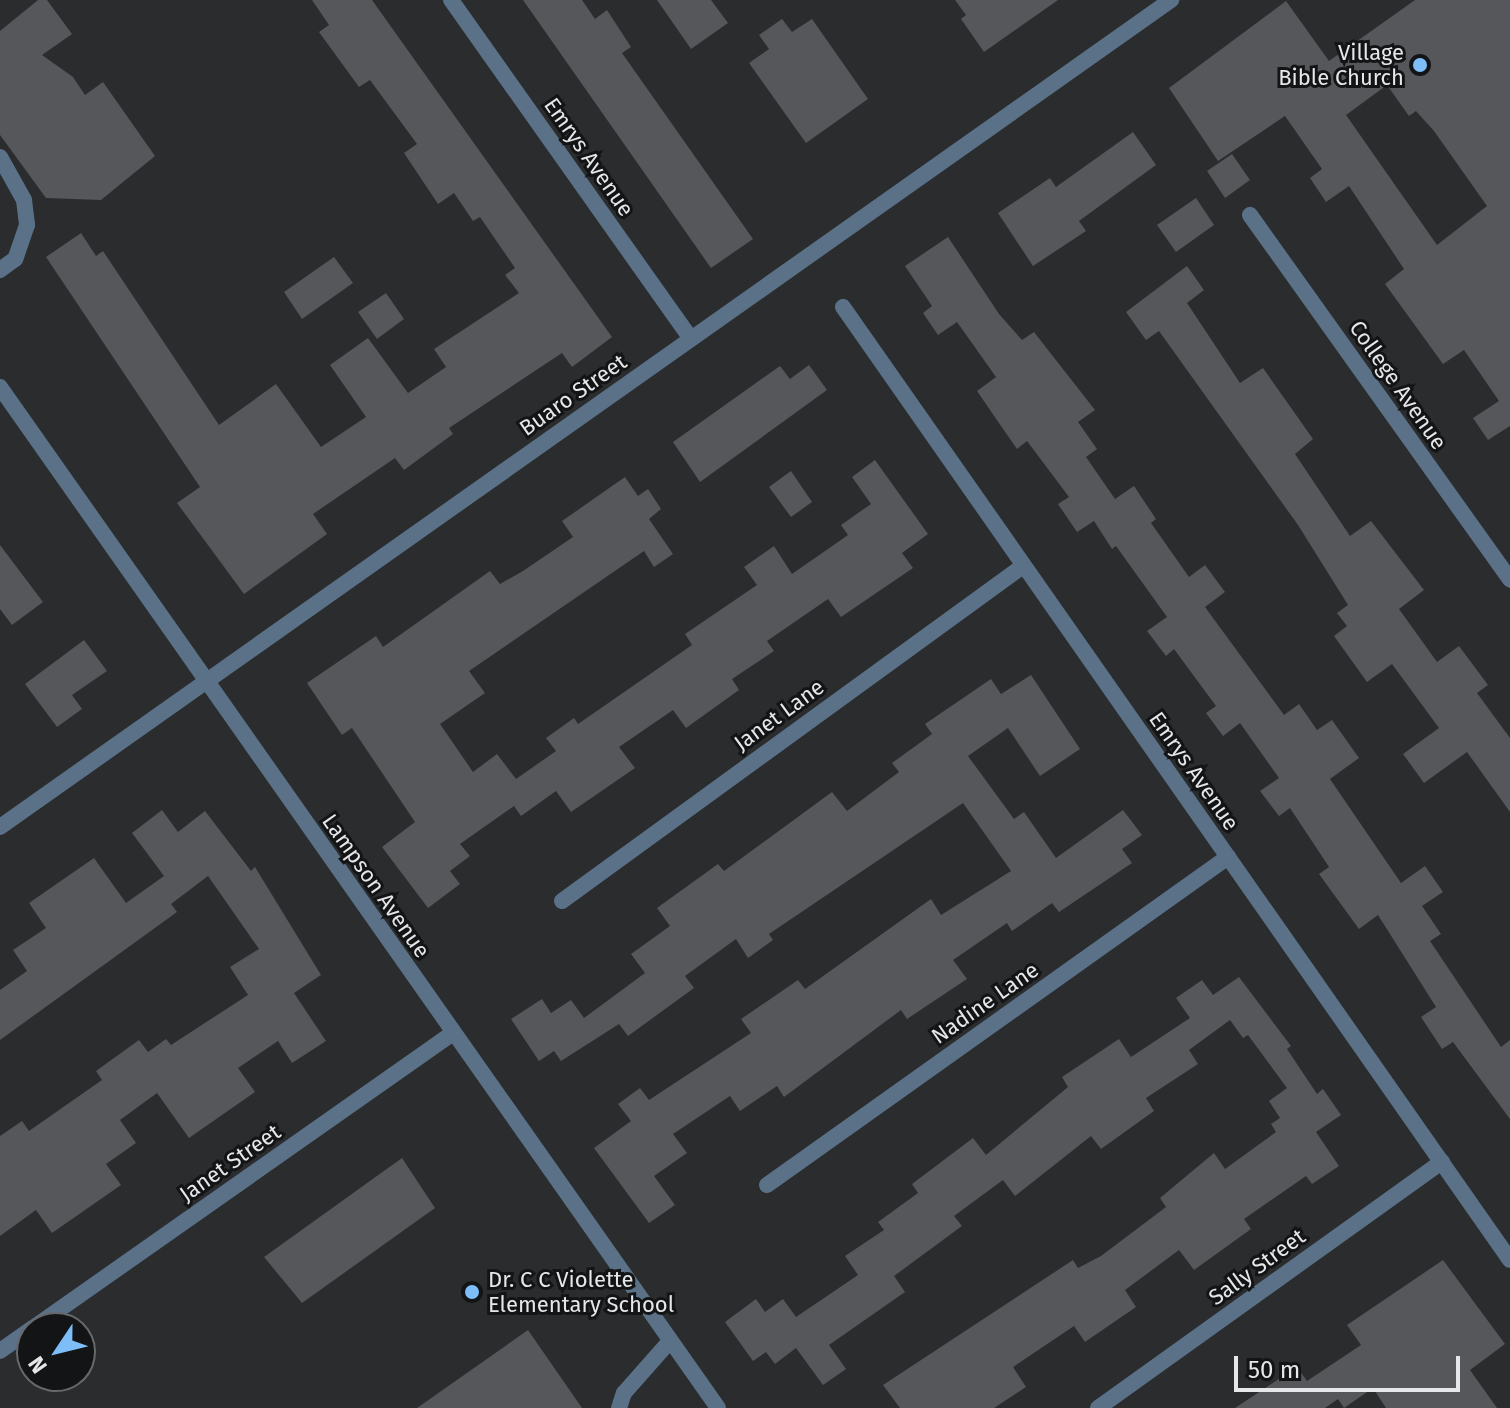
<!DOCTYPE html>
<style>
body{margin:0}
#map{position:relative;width:1510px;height:1408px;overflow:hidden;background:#2a2c2e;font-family:"Fira Sans",sans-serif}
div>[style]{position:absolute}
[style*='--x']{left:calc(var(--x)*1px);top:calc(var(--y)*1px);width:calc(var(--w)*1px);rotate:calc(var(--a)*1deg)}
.building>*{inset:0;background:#55575a}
.service>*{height:16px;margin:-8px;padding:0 8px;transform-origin:8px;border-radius:8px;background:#5a7188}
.minor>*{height:16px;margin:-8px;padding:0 8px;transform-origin:8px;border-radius:8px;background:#5a7188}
.tertiary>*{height:16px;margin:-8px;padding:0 8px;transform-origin:8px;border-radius:8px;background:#5a7188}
.dots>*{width:22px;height:22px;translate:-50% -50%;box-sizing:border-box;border:4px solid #131415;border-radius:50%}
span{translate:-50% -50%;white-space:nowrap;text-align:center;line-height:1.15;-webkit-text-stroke:6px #131415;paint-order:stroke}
.poi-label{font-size:22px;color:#e6e7e9}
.right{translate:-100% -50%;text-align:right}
.left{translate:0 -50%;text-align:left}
.street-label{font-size:22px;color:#e6e7e9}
.north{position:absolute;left:16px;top:1312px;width:80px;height:80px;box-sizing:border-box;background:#131415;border:2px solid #67686a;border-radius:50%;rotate:235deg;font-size:22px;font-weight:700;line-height:32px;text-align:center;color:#e6e7e9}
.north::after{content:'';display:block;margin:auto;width:28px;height:36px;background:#7dbef9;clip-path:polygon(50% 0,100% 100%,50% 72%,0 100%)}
.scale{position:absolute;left:1234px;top:1356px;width:226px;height:36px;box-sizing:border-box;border:4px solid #e6e7e9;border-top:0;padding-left:10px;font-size:24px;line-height:28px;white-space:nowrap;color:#e6e7e9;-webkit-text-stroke:6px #131415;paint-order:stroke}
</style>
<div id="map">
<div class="building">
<div style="clip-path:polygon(38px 0,47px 0,72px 34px,42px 55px,73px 77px,85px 95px,103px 82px,155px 156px,101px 200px,46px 198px,0 135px,0 31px)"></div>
<div style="clip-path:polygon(312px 0,372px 0,612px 337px,572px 367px,562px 353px,449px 428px,453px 434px,404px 470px,395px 458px,313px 514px,327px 534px,244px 594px,177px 503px,200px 487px,46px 257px,81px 233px,96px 256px,103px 251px,219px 425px,276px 384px,321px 447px,366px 417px,330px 365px,368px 338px,408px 393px,446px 367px,434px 349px,519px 293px,505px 275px,515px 268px,480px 217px,473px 221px,454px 193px,438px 204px,404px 153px,417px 144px,370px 80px,359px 87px,319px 32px,329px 25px)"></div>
<div style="clip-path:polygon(523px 0,582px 0,595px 19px,607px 10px,631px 47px,622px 53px,753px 239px,711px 268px)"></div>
<div style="clip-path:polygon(657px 0,711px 0,728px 23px,691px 49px)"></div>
<div style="clip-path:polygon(955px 0,1058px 0,984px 52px,961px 19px,966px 15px)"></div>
<div style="clip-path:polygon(evenodd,1415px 0,1510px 0,1510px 426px,1488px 440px,1473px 418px,1499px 401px,1464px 350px,1443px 364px,1385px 284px,1404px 269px,1349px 186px,1326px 202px,1310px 178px,1322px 169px,1285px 116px,1218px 161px,1169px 88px,1286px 1px,1329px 61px,1415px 0,1387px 85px,1409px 116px,1416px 111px,1434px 131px,1487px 206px,1437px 245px,1346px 115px,1387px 85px)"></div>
<div style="clip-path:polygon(782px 19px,792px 32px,812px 19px,868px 99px,806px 143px,749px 63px,769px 49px,759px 35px)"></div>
<div style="clip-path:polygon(1133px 132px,1156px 165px,1079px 221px,1086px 231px,1033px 266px,998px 213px,1050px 178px,1056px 187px)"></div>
<div style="clip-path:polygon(1232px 154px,1250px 180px,1225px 198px,1207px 171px)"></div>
<div style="clip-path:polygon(1196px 198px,1214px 225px,1176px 252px,1157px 225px)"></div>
<div style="clip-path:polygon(948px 237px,999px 314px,1022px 340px,1034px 332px,1095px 410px,1078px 422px,1097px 449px,1086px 457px,1115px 499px,1134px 486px,1156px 519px,1151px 523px,1189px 577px,1205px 565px,1225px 592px,1205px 607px,1284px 715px,1299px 704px,1317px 730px,1332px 720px,1359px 758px,1330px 779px,1401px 883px,1425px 866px,1443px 892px,1422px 906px,1441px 934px,1430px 941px,1501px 1047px,1510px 1040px,1510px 1119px,1453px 1042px,1442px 1049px,1421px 1017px,1436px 1007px,1378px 915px,1359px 929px,1319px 874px,1329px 867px,1290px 808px,1279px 816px,1260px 791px,1279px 778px,1240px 723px,1223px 736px,1206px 713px,1216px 706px,1174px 649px,1166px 656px,1147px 631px,1167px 617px,1116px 546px,1112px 549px,1094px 521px,1077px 532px,1058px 504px,1069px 497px,1027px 441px,1017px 449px,1001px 426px,977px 391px,996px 377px,957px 322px,938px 335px,923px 313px,932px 306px,905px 266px)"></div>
<div style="clip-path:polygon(334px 257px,353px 283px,302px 319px,284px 292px)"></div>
<div style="clip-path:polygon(1187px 266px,1204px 290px,1187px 303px,1240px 383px,1263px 368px,1313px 439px,1295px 454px,1350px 536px,1371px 521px,1424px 590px,1399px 609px,1437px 662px,1459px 646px,1488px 685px,1477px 693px,1510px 738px,1510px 812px,1467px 752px,1424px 783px,1403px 754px,1439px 728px,1392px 664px,1367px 682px,1334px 636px,1347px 626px,1337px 613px,1348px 605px,1298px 525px,1159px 331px,1146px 340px,1126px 312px)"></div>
<div style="clip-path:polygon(386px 293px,404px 319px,377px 339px,358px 312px)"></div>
<div style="clip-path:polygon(809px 365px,827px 390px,700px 482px,673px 442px,780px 366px,790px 379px)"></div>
<div style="clip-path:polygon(875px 460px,928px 534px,902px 553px,913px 568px,841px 617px,828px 599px,767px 641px,774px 651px,732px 679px,739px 690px,686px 728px,673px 710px,619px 747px,635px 768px,571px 812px,556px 791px,521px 816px,514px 806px,460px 844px,470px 856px,450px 871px,460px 884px,428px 908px,382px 847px,415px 822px,352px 728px,342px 735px,307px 683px,376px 636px,383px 647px,490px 571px,500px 584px,523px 571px,573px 537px,562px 521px,625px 477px,638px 496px,648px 489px,661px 509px,649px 519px,673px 554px,654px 567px,644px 551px,469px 671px,485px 693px,440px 724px,473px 772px,497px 754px,516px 779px,556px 751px,546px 738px,574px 718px,578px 724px,692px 645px,685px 634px,757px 585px,744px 567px,774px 546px,792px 574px,848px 535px,841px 525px,871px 504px,852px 477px)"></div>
<div style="clip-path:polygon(791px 471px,812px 502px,791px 517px,769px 487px)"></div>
<div style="clip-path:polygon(0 545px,43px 602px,12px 625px,0 609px)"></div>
<div style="clip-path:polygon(84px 640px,107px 671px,72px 695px,82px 709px,57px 727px,25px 684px)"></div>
<div style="clip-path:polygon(1031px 675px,1080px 749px,1040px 776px,1008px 728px,968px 756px,1014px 819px,1024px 812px,1056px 858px,1123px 810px,1142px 835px,1122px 849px,1132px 863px,1059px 912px,1052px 903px,1012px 931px,1007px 923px,953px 960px,967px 979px,907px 1019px,901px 1010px,784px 1097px,777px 1086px,740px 1111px,730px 1096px,673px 1134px,687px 1153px,654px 1176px,675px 1205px,649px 1223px,594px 1148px,631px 1121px,618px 1104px,640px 1088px,649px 1100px,751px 1033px,741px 1019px,798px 980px,805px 989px,931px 899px,941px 915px,1011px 871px,963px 803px,769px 934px,773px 940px,748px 958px,736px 939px,685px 976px,694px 988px,628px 1036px,619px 1024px,561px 1061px,554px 1051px,539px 1061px,511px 1019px,542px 999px,551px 1013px,571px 1000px,584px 1018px,645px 973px,631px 954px,670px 926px,657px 908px,718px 864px,724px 871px,832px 792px,847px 811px,899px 772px,892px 763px,932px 734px,925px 724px,991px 679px,1001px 694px)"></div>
<div style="clip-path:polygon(162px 810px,178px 832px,205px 811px,251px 871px,255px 867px,321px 975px,294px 993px,326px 1041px,292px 1063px,278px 1041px,238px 1068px,255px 1092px,189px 1138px,157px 1093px,120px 1120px,136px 1143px,106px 1164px,121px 1185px,52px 1233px,36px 1210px,0 1236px,0 1136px,22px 1121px,29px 1131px,102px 1080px,96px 1071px,139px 1040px,148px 1052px,166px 1039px,171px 1045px,248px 995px,230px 967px,259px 949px,208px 876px,171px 904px,177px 912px,0 1040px,0 990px,27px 971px,13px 950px,46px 928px,29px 903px,94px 858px,126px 903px,164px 876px,132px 833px)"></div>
<div style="clip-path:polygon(1239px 977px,1291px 1046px,1287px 1049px,1317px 1094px,1323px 1089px,1341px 1115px,1316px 1132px,1339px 1166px,1312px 1184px,1306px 1176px,1244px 1219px,1251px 1229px,1194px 1270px,1179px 1250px,1125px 1290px,1136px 1307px,1085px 1342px,1074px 1326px,1013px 1367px,1026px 1387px,994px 1408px,900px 1408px,883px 1385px,1073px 1260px,1078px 1268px,1101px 1256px,1166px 1207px,1160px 1198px,1214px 1153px,1225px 1169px,1276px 1132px,1271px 1124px,1280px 1118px,1269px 1101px,1287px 1088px,1248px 1035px,1243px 1038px,1230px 1020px,1189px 1050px,1198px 1064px,1146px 1098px,1154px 1111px,1101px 1149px,1091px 1136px,1015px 1196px,1003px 1180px,954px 1216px,962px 1226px,894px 1276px,905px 1292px,829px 1345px,846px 1369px,823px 1385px,796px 1348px,775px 1364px,766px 1352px,753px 1361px,725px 1322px,756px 1299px,765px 1312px,783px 1299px,796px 1317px,858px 1275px,845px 1256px,884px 1230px,878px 1222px,918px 1193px,912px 1184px,973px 1138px,986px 1155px,1068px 1087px,1062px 1077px,1119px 1039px,1131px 1057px,1190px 1018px,1176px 998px,1202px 980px,1213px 995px)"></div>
<div style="clip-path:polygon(402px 1158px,435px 1208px,302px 1303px,264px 1257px)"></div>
<div style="clip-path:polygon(1443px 1260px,1505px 1344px,1470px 1370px,1497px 1408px,1386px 1408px,1373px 1388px,1344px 1408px,1338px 1399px,1325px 1408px,1235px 1408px,1297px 1367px,1307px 1381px,1361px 1345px,1347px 1325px)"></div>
<div style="clip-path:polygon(528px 1330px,582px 1408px,417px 1408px)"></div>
</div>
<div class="service">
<div style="--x:0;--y:157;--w:49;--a:60.8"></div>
<div style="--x:24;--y:200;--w:25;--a:83"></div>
<div style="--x:27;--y:225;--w:36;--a:109"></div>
<div style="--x:15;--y:259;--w:19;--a:144"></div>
<div style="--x:619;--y:1408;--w:16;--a:-72"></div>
<div style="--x:624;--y:1393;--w:69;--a:-48.5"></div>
</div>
<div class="minor">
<div style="--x:451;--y:0;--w:415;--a:54.7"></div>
<div style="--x:1250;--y:215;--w:448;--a:54.5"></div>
<div style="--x:843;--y:307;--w:1163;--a:55.01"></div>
<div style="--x:0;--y:827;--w:1434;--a:-35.23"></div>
<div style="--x:562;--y:901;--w:570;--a:-36.01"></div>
<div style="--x:767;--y:1185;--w:566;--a:-35.43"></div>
<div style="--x:33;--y:1328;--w:513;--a:-35.08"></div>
<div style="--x:0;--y:1351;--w:39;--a:-35"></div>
<div style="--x:1098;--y:1408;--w:423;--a:-35.6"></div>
</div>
<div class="tertiary">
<div style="--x:0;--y:387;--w:1248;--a:54.88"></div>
</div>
<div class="dots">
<div style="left:1420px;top:65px;background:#7dbef9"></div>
<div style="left:472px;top:1292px;background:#7dbef9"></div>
</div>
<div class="poi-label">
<span class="right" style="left:1404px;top:65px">Village<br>Bible Church</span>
<span class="left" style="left:488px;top:1292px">Dr. C C Violette<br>Elementary School</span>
</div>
<div class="street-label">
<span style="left:589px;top:157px;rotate:55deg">Emrys Avenue</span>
<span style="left:1398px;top:385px;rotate:55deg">College Avenue</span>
<span style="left:573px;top:395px;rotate:-35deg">Buaro Street</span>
<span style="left:779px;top:715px;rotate:-36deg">Janet Lane</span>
<span style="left:1194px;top:771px;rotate:55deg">Emrys Avenue</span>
<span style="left:376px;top:886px;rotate:55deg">Lampson Avenue</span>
<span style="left:985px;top:1003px;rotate:-35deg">Nadine Lane</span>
<span style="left:230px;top:1163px;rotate:-35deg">Janet Street</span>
<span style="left:1257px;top:1267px;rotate:-36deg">Sally Street</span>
</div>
<div class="north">N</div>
<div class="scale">50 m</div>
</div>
